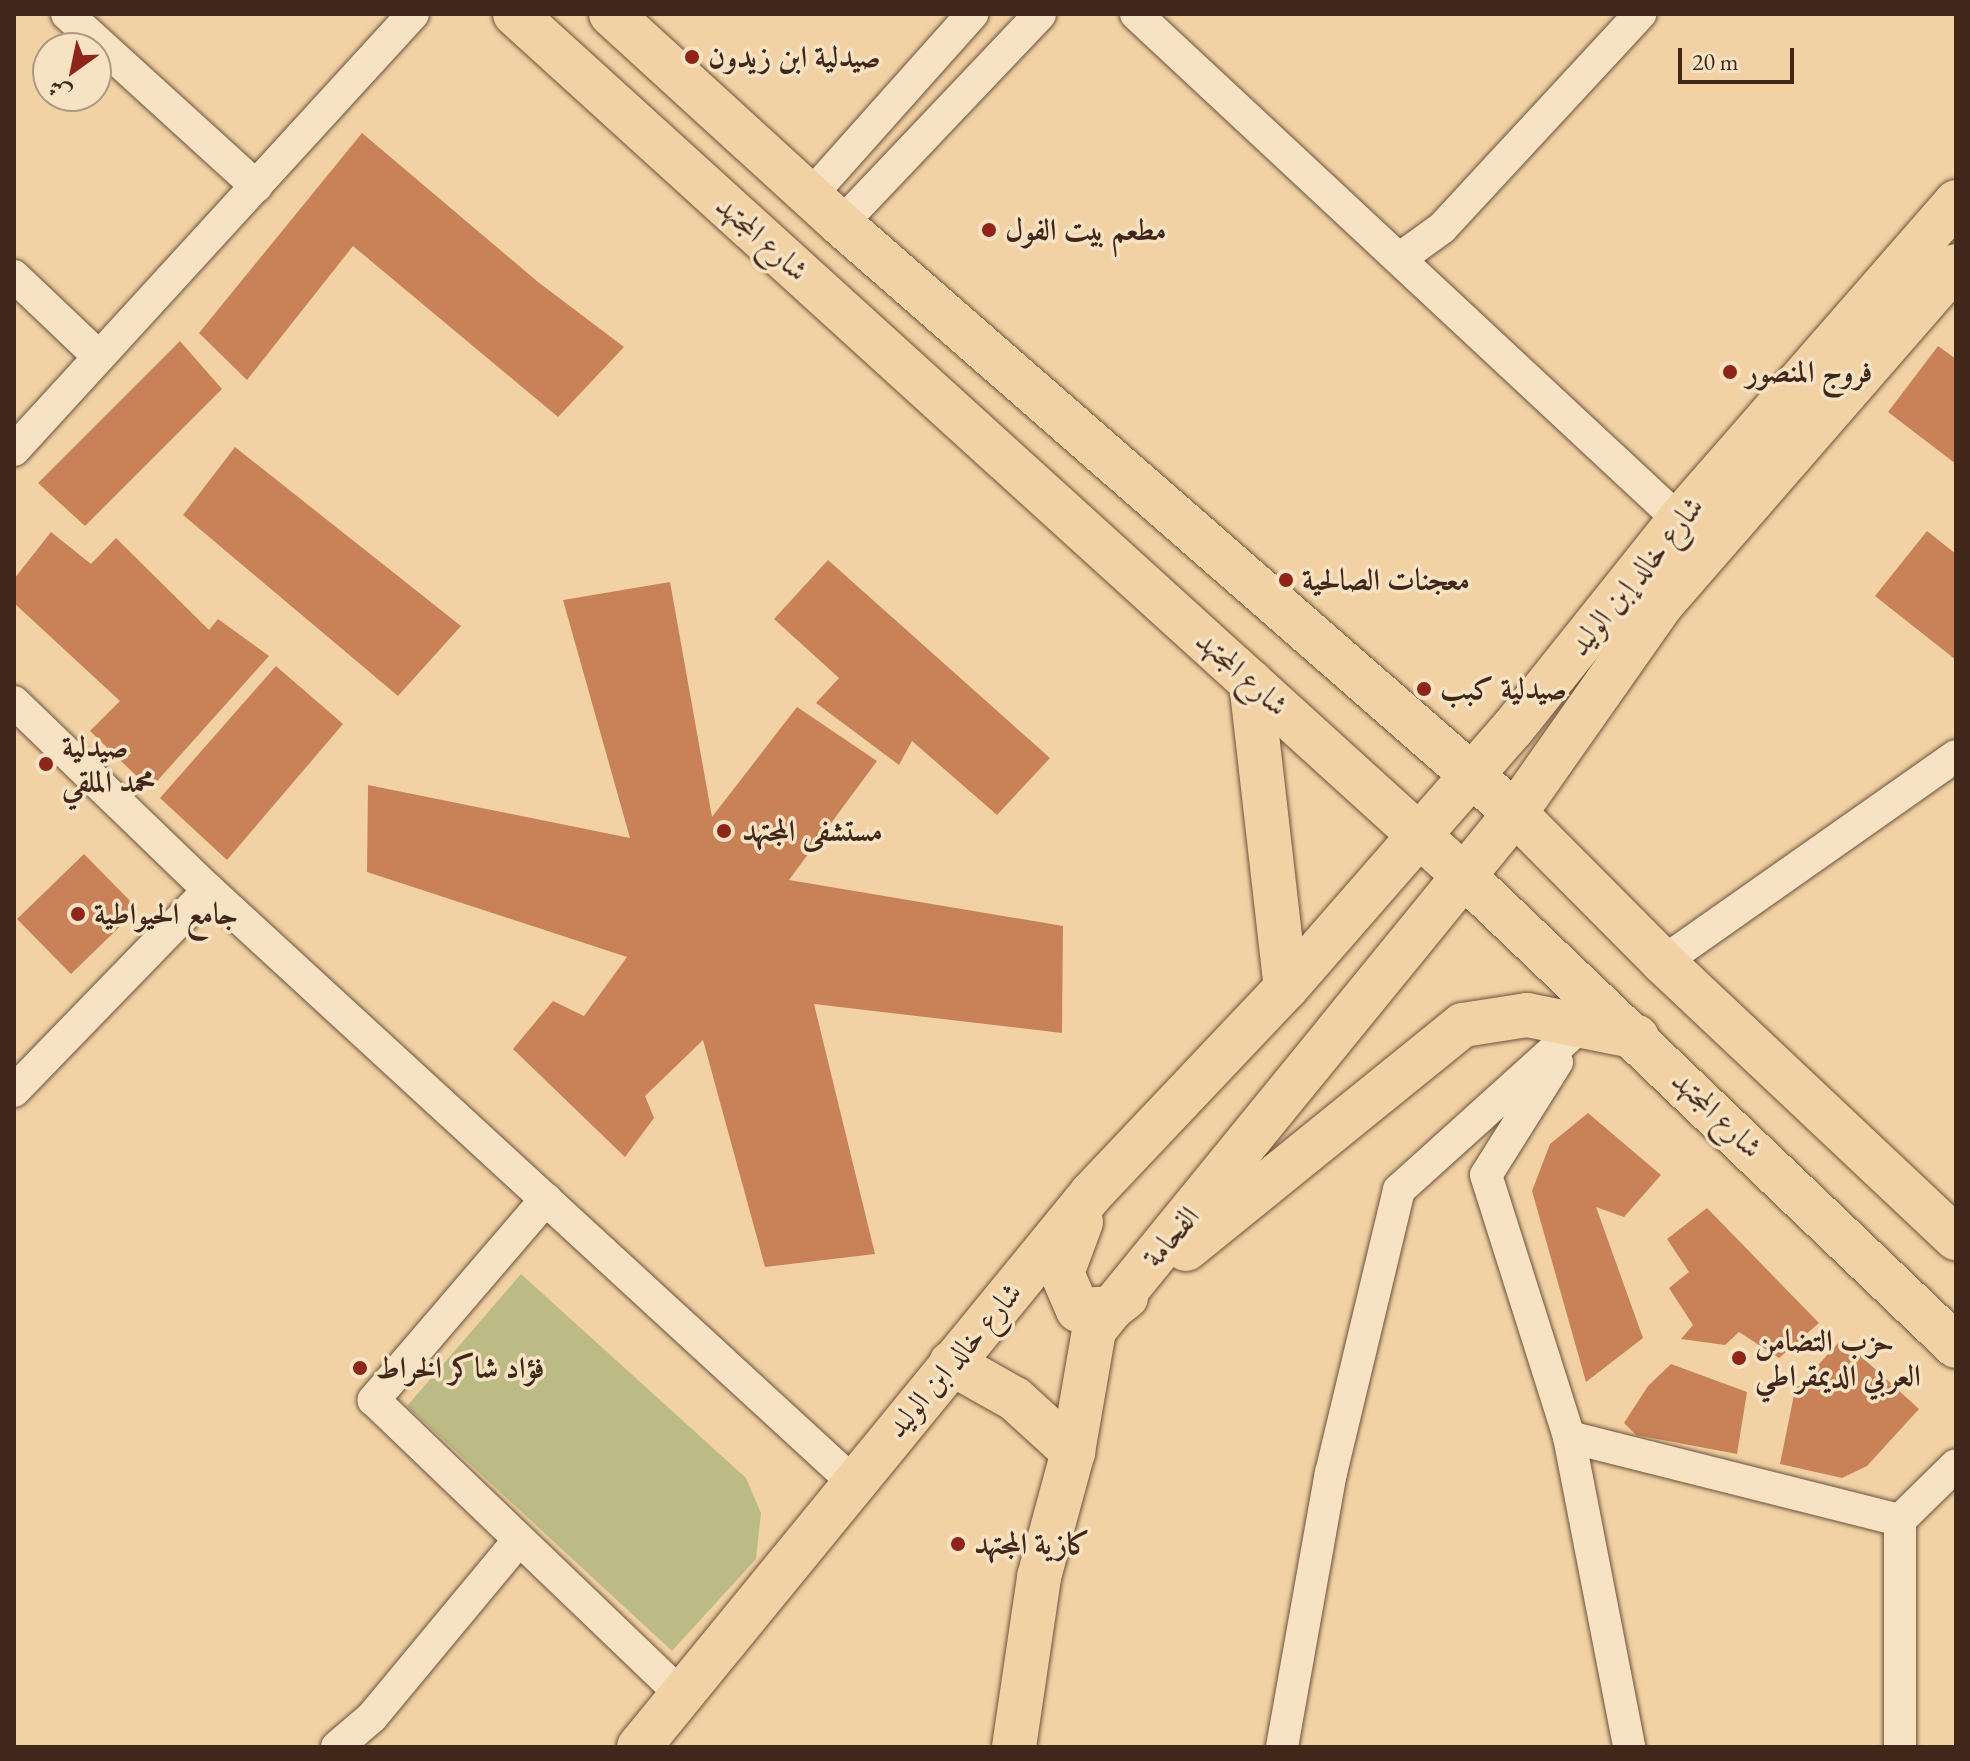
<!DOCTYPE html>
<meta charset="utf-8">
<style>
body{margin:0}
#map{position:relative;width:1970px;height:1761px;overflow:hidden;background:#f2d2a4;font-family:"EB Garamond",Amiri,serif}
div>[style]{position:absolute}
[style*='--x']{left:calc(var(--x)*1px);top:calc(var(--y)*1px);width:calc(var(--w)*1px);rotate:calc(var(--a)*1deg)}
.green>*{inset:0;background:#bcbb85}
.building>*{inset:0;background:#c98258}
.roads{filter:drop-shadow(0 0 2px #6d523c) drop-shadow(0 0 2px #6d523c)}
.minor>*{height:32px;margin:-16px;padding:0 16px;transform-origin:16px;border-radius:16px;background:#f7e2c4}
.primary>*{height:44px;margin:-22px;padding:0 22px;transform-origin:22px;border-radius:22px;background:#f2d2a4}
.dots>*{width:22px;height:22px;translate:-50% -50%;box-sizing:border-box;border:4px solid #f7e2c4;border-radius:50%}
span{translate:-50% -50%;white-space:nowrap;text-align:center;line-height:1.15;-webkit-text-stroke:7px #f7e2c4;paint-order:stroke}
.poi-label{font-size:30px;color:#41271a;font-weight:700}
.left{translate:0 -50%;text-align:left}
.street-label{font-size:30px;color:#41271a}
.frame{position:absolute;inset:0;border:16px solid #41271a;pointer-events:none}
.north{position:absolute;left:32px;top:32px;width:80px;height:80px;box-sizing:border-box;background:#f7e2c4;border:2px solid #ae9780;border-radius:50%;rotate:213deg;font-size:22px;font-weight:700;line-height:32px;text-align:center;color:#41271a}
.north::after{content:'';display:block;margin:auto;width:28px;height:36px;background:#8f2418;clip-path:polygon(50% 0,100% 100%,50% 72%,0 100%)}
.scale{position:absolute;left:1678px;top:48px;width:116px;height:36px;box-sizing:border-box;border:4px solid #41271a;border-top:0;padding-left:10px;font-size:24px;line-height:28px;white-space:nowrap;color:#41271a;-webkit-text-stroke:6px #f7e2c4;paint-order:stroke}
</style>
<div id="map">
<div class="green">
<div style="clip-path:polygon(521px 1274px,746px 1478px,761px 1513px,756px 1559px,672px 1651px,407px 1406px)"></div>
</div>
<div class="building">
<div style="clip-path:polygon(362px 133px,538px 282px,624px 347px,558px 417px,353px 246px,247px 380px,199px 333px)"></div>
<div style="clip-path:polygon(180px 341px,222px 389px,85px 526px,38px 483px)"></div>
<div style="clip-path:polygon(1938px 346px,1956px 359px,1956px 464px,1888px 412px)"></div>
<div style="clip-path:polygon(235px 447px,461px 626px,398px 696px,183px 515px)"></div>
<div style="clip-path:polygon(1927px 531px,1956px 554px,1956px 660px,1875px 596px)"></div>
<div style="clip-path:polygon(51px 532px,91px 564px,116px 538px,209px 630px,218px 619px,269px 656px,150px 789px,90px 731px,120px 701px,14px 603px,14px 579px)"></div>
<div style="clip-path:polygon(828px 560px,1050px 758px,997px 815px,912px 741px,899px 765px,816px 703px,839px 678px,774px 619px)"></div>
<div style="clip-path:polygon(670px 582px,712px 817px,797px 707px,877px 761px,789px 880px,1063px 926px,1062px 1033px,814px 1004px,875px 1254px,765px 1267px,703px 1040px,645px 1096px,654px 1118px,625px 1157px,513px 1049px,553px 1001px,584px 1016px,627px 957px,367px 872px,368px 785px,630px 838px,563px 600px)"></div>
<div style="clip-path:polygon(276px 666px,343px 724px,227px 860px,160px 798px)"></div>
<div style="clip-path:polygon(84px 854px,138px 909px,71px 974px,17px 919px)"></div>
<div style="clip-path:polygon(1588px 1113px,1661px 1175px,1624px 1217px,1596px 1207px,1643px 1338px,1586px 1382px,1532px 1191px,1550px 1144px)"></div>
<div style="clip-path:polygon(1707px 1208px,1819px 1323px,1779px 1358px,1739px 1332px,1725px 1345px,1681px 1339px,1693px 1325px,1669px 1288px,1689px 1272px,1667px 1239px)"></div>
<div style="clip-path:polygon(1842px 1339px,1919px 1409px,1867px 1466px,1842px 1478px,1780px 1464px,1795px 1390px)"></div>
<div style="clip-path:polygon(1671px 1364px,1747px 1392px,1737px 1454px,1636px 1435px,1624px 1423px,1648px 1386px)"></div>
</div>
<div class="roads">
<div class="minor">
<div style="--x:67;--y:14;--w:256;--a:42.3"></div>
<div style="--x:1136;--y:14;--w:742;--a:42.98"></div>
<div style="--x:810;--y:196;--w:244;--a:-48.3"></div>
<div style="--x:841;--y:224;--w:289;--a:-46.5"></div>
<div style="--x:1402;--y:257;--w:49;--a:-35.9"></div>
<div style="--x:1442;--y:228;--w:292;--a:-47.2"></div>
<div style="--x:14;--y:276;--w:117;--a:43.6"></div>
<div style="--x:14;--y:450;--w:591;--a:-47.54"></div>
<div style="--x:14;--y:702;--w:271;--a:44"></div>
<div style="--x:209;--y:890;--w:873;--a:42.59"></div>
<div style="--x:1663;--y:962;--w:358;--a:-35.1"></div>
<div style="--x:1557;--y:1062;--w:133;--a:122.1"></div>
<div style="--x:1486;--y:1175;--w:275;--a:72.4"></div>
<div style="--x:1569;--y:1437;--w:316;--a:79"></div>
<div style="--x:14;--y:1091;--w:280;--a:-45.9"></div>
<div style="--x:546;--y:1199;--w:265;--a:130.6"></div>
<div style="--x:374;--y:1400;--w:425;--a:43.8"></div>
<div style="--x:1569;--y:1437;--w:341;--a:14.1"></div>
<div style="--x:337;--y:1747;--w:46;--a:-40.6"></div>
<div style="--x:372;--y:1717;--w:230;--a:-50.3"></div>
<div style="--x:1282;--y:1747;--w:278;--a:-79.9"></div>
<div style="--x:1331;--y:1473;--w:291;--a:-76.5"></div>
<div style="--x:1399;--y:1190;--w:240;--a:-42.1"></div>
<div style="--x:1900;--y:1747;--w:227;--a:-90"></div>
<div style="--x:1900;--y:1520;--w:78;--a:-44.5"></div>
</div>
<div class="primary">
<div style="--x:515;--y:14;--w:1281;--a:42.25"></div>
<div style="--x:1463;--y:875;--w:682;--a:43.69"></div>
<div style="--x:611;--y:14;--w:311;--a:42.4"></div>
<div style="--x:841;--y:224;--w:895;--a:41.15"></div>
<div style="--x:1515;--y:813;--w:210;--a:45.2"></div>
<div style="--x:1663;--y:962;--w:403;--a:43.3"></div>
<div style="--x:1251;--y:682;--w:308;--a:83.5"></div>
<div style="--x:1081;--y:1222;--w:54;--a:110.4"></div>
<div style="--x:1062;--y:1273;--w:40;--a:66.6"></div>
<div style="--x:1078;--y:1310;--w:34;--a:-3"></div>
<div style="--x:1112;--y:1308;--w:18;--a:-38"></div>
<div style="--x:1186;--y:1249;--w:356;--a:-39"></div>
<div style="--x:1463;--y:1025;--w:65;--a:-8.9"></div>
<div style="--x:1527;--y:1015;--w:112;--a:11.3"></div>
<div style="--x:951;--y:1363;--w:73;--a:29.4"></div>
<div style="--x:1015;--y:1399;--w:79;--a:42.4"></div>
<div style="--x:639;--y:1747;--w:716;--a:-50.73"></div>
<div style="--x:1092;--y:1193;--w:282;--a:-46.6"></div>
<div style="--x:1286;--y:988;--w:345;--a:-48.9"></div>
<div style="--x:1513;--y:728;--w:266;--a:-51.4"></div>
<div style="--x:1679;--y:520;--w:422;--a:-48.9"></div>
<div style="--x:1014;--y:1747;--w:172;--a:-81.6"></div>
<div style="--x:1039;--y:1577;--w:130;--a:-74.8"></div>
<div style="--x:1073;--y:1452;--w:124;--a:-80.2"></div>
<div style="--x:1094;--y:1330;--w:667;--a:-50.84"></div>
<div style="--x:1515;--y:813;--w:254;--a:-54.9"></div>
<div style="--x:1661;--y:605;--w:449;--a:-49"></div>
</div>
</div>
<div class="dots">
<div style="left:692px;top:57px;background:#8f2418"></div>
<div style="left:989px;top:230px;background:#8f2418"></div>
<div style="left:1730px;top:372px;background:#8f2418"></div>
<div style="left:1286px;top:580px;background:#8f2418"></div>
<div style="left:1424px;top:689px;background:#8f2418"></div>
<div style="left:46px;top:764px;background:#8f2418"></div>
<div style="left:724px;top:831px;background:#8f2418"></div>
<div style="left:78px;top:914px;background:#8f2418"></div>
<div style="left:1739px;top:1358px;background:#8f2418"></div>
<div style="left:360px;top:1368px;background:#8f2418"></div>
<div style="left:958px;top:1544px;background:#8f2418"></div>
</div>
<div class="poi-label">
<span class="left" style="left:708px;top:57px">صيدلية ابن زيدون</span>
<span class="left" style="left:1005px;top:230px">مطعم بيت الفول</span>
<span class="left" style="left:1746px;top:372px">فروج المنصور</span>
<span class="left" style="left:1302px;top:580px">معجنات الصالحية</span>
<span class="left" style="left:1440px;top:689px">صيدلية كبب</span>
<span class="left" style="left:62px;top:764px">صيدلية<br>محمد الملقي</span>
<span class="left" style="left:742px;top:831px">مستشفى المجتهد</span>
<span class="left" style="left:94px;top:914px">جامع الحيواطية</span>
<span class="left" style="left:1755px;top:1358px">حزب التضامن<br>العربي الديمقراطي</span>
<span class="left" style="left:376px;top:1368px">فؤاد شاكر الخراط</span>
<span class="left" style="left:974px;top:1544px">كازية المجتهد</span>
</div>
<div class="street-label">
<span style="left:762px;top:238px;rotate:42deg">شارع المجتهد</span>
<span style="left:1636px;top:576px;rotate:-51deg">شارع خالد إبن الوليد</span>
<span style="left:1242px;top:673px;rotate:42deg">شارع المجتهد</span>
<span style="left:1717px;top:1114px;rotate:44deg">شارع المجتهد</span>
<span style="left:1171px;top:1237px;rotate:-50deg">الفحامة</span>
<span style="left:954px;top:1360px;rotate:-50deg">شارع خالد ابن الوليد</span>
</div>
<div class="frame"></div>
<div class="north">ش</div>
<div class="scale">20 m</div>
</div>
